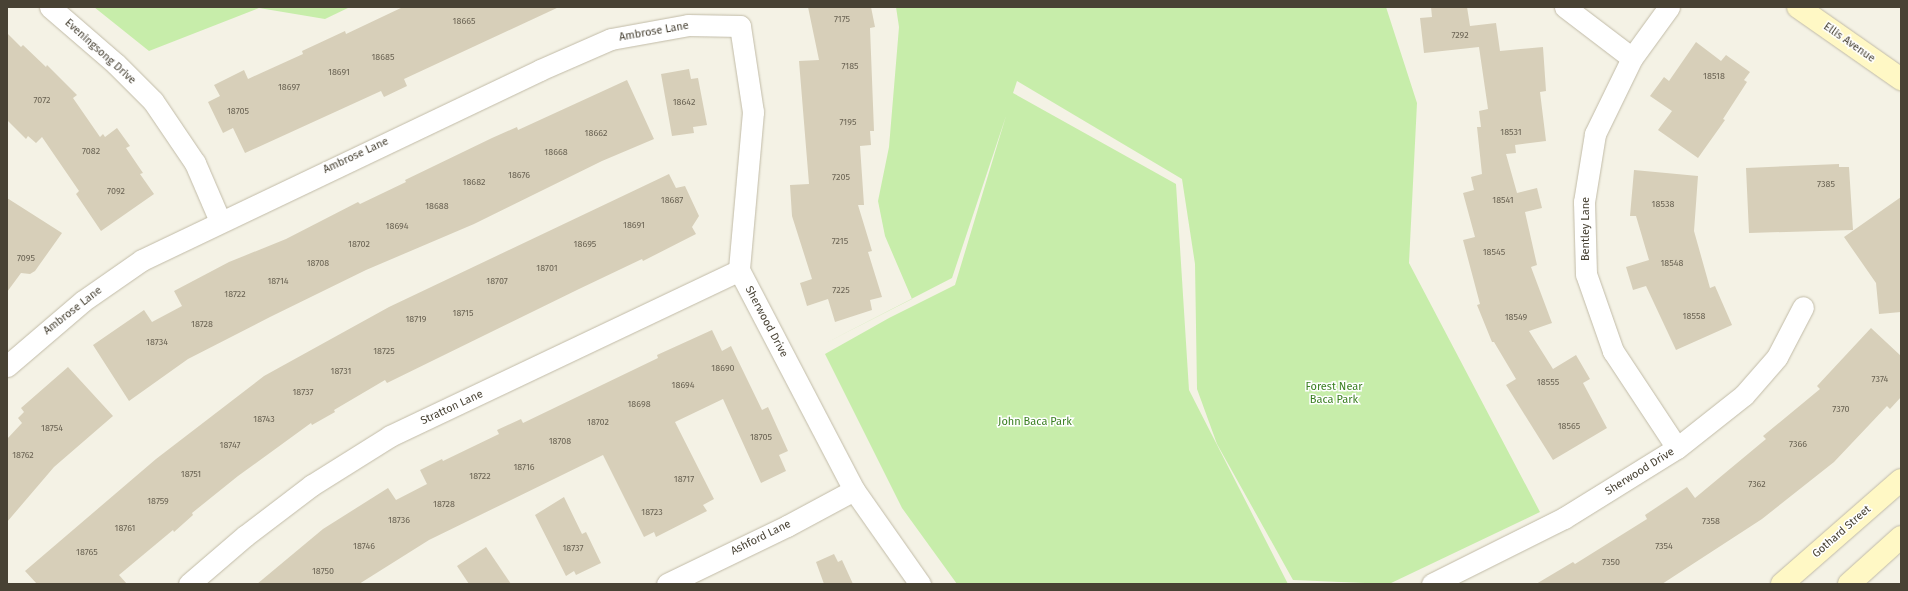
<!DOCTYPE html>
<style>
body{margin:0}
#map{position:relative;width:1908px;height:591px;overflow:hidden;background:#f4f2e5;font-family:"Fira Sans",sans-serif}
div>[style]{position:absolute}
[style*='--x']{left:calc(var(--x)*1px);top:calc(var(--y)*1px);width:calc(var(--w)*1px);rotate:calc(var(--a)*1deg)}
.green>*{inset:0;background:#c7edaa}
.building>*{inset:0;background:#d7cfb9}
.roads{filter:drop-shadow(0 0 1px #c1bba7) drop-shadow(0 0 1px #c1bba7)}
.street>*{height:21px;margin:-10.5px;padding:0 10.5px;transform-origin:10.5px;border-radius:10.5px;background:#fff}
.secondary>*{height:22px;margin:-11px;padding:0 11px;transform-origin:11px;border-radius:11px;background:#fff8c5}
span{translate:-50% -50%;white-space:nowrap;text-align:center;line-height:1.15;-webkit-text-stroke:3px #fff;paint-order:stroke}
.number-label{font-size:9px;color:#6c6555}
.number-label span{-webkit-text-stroke-width:0}
.street-label{font-size:11px;color:#484234}
.park-label{font-size:11px;color:#3a7f21}
.frame{position:absolute;inset:0;border:8px solid #484234;pointer-events:none}
</style>
<div id="map">
<div class="green">
<div style="clip-path:polygon(94px 7px,350px 7px,325px 19px,259px 8px,149px 51px)"></div>
<div style="clip-path:polygon(896px 7px,1386px 7px,1417px 103px,1409px 263px,1540px 512px,1389px 584px,1293px 580px,1217px 444px,1197px 389px,1195px 264px,1182px 179px,1017px 81px,1013px 93px,1176px 184px,1189px 390px,1288px 584px,957px 584px,902px 508px,825px 354px,889px 318px,955px 285px,1006px 116px,952px 278px,820px 346px,912px 299px,885px 236px,878px 201px,889px 147px,899px 27px)"></div>
</div>
<div class="building">
<div style="clip-path:polygon(403px 7px,559px 7px,404px 79px,407px 86px,384px 97px,381px 91px,245px 153px,233px 128px,223px 133px,208px 102px,220px 96px,214px 85px,244px 70px,248px 79px,303px 54px,302px 51px,345px 31px,346px 34px)"></div>
<div style="clip-path:polygon(808px 7px,871px 7px,875px 27px,870px 28px,874px 131px,870px 131px,871px 145px,860px 146px,864px 205px,858px 205px,872px 251px,868px 252px,882px 297px,870px 300px,872px 310px,835px 322px,828px 299px,807px 306px,800px 283px,812px 279px,792px 216px,790px 185px,809px 184px,799px 61px,819px 60px)"></div>
<div style="clip-path:polygon(1431px 7px,1467px 7px,1470px 26px,1496px 23px,1500px 51px,1543px 47px,1546px 91px,1540px 92px,1546px 141px,1515px 145px,1516px 153px,1506px 154px,1517px 193px,1537px 188px,1542px 208px,1525px 212px,1537px 265px,1531px 267px,1552px 323px,1529px 331px,1553px 369px,1576px 355px,1590px 379px,1583px 383px,1607px 428px,1553px 460px,1506px 385px,1516px 379px,1494px 342px,1492px 342px,1477px 305px,1480px 304px,1463px 240px,1475px 237px,1463px 193px,1474px 190px,1471px 177px,1482px 174px,1477px 127px,1481px 127px,1479px 111px,1488px 109px,1479px 47px,1424px 53px,1420px 18px,1432px 17px)"></div>
<div style="clip-path:polygon(7px 33px,21px 47px,23px 45px,46px 67px,47px 65px,77px 95px,73px 98px,100px 137px,103px 134px,105px 137px,117px 128px,130px 146px,126px 148px,143px 173px,140px 174px,154px 194px,101px 231px,76px 194px,79px 191px,42px 137px,36px 143px,28px 136px,26px 139px,7px 120px)"></div>
<div style="clip-path:polygon(1696px 42px,1721px 61px,1726px 55px,1750px 72px,1744px 80px,1747px 82px,1723px 119px,1725px 120px,1698px 158px,1658px 130px,1672px 111px,1650px 96px,1664px 77px,1669px 81px)"></div>
<div style="clip-path:polygon(689px 69px,691px 79px,698px 78px,707px 125px,693px 127px,694px 133px,672px 136px,661px 74px)"></div>
<div style="clip-path:polygon(627px 80px,654px 139px,602px 161px,474px 224px,366px 270px,270px 317px,188px 359px,129px 401px,93px 345px,144px 310px,152px 322px,182px 306px,174px 291px,229px 262px,286px 239px,358px 202px,360px 204px,406px 182px,405px 180px,492px 138px,517px 127px,518px 130px)"></div>
<div style="clip-path:polygon(1839px 164px,1839px 167px,1849px 167px,1853px 230px,1749px 233px,1746px 168px)"></div>
<div style="clip-path:polygon(1634px 170px,1698px 176px,1694px 231px,1710px 288px,1715px 286px,1732px 325px,1676px 350px,1646px 286px,1633px 290px,1626px 267px,1649px 260px,1636px 216px,1630px 216px)"></div>
<div style="clip-path:polygon(669px 174px,676px 188px,685px 186px,699px 216px,692px 227px,696px 234px,643px 261px,642px 259px,579px 289px,387px 383px,385px 380px,334px 410px,335px 412px,312px 425px,311px 423px,238px 476px,192px 513px,193px 515px,174px 532px,173px 530px,119px 575px,127px 584px,37px 584px,25px 571px,156px 459px,264px 376px,389px 307px)"></div>
<div style="clip-path:polygon(1901px 197px,1901px 312px,1879px 314px,1876px 283px,1844px 237px)"></div>
<div style="clip-path:polygon(7px 198px,62px 233px,35px 271px,30px 274px,21px 273px,7px 292px)"></div>
<div style="clip-path:polygon(1871px 328px,1901px 356px,1901px 397px,1890px 409px,1887px 406px,1834px 462px,1762px 519px,1662px 584px,1536px 584px,1573px 562px,1575px 564px,1647px 519px,1645px 515px,1687px 487px,1695px 498px,1766px 439px,1763px 436px,1820px 389px,1817px 386px)"></div>
<div style="clip-path:polygon(712px 330px,722px 351px,731px 346px,762px 410px,768px 407px,788px 451px,779px 455px,786px 471px,761px 483px,723px 399px,675px 422px,714px 499px,703px 505px,707px 511px,656px 537px,654px 532px,644px 537px,603px 455px,429px 540px,359px 584px,257px 584px,323px 529px,388px 488px,396px 500px,427px 484px,420px 470px,442px 459px,443px 461px,499px 434px,497px 430px,521px 419px,523px 423px,658px 358px,657px 355px)"></div>
<div style="clip-path:polygon(68px 367px,113px 416px,54px 467px,7px 522px,7px 439px,22px 423px,18px 418px,24px 412px,21px 408px)"></div>
<div style="clip-path:polygon(564px 497px,582px 534px,586px 532px,601px 563px,576px 575px,574px 571px,566px 576px,535px 515px)"></div>
<div style="clip-path:polygon(486px 547px,511px 584px,469px 584px,457px 566px)"></div>
<div style="clip-path:polygon(834px 554px,838px 562px,842px 560px,853px 584px,824px 584px,816px 562px)"></div>
</div>
<div class="roads">
<div class="street">
<div style="--x:50;--y:7;--w:87;--a:40.8"></div>
<div style="--x:116;--y:64;--w:52;--a:45"></div>
<div style="--x:153;--y:101;--w:75;--a:55.9"></div>
<div style="--x:195;--y:163;--w:63;--a:66.7"></div>
<div style="--x:1565;--y:7;--w:84;--a:37.3"></div>
<div style="--x:1669;--y:7;--w:63;--a:126"></div>
<div style="--x:1632;--y:58;--w:85;--a:116"></div>
<div style="--x:1595;--y:134;--w:69;--a:99.2"></div>
<div style="--x:1584;--y:202;--w:72;--a:88.4"></div>
<div style="--x:1586;--y:274;--w:82;--a:70.7"></div>
<div style="--x:1613;--y:351;--w:116;--a:56.6"></div>
<div style="--x:7;--y:366;--w:100;--a:-40.5"></div>
<div style="--x:83;--y:301;--w:72;--a:-34.8"></div>
<div style="--x:142;--y:260;--w:441;--a:-25.5"></div>
<div style="--x:540;--y:70;--w:77;--a:-23.6"></div>
<div style="--x:611;--y:39;--w:78;--a:-10.3"></div>
<div style="--x:688;--y:25;--w:52;--a:1.1"></div>
<div style="--x:740;--y:26;--w:87;--a:81.4"></div>
<div style="--x:753;--y:112;--w:159;--a:95.1"></div>
<div style="--x:739;--y:270;--w:248;--a:62.4"></div>
<div style="--x:854;--y:490;--w:115;--a:54.9"></div>
<div style="--x:189;--y:584;--w:74;--a:-40.6"></div>
<div style="--x:245;--y:536;--w:84;--a:-37.3"></div>
<div style="--x:312;--y:485;--w:92;--a:-32.1"></div>
<div style="--x:390;--y:436;--w:386;--a:-25.4"></div>
<div style="--x:667;--y:584;--w:133;--a:-25.8"></div>
<div style="--x:787;--y:526;--w:76;--a:-28.2"></div>
<div style="--x:1432;--y:584;--w:148;--a:-26.6"></div>
<div style="--x:1564;--y:518;--w:133;--a:-31.8"></div>
<div style="--x:1677;--y:448;--w:85;--a:-38.3"></div>
<div style="--x:1744;--y:395;--w:50;--a:-49"></div>
<div style="--x:1777;--y:357;--w:56;--a:-62.5"></div>
</div>
<div class="secondary">
<div style="--x:1798;--y:7;--w:126;--a:35"></div>
<div style="--x:1782;--y:584;--w:158;--a:-41.2"></div>
<div style="--x:1849;--y:584;--w:70;--a:-42.1"></div>
</div>
</div>
<div class="number-label">
<span style="left:842px;top:19px">7175</span>
<span style="left:464px;top:21px">18665</span>
<span style="left:1460px;top:35px">7292</span>
<span style="left:383px;top:57px">18685</span>
<span style="left:850px;top:66px">7185</span>
<span style="left:339px;top:72px">18691</span>
<span style="left:1714px;top:76px">18518</span>
<span style="left:289px;top:87px">18697</span>
<span style="left:42px;top:100px">7072</span>
<span style="left:684px;top:102px">18642</span>
<span style="left:238px;top:111px">18705</span>
<span style="left:848px;top:122px">7195</span>
<span style="left:1511px;top:132px">18531</span>
<span style="left:596px;top:133px">18662</span>
<span style="left:91px;top:151px">7082</span>
<span style="left:556px;top:152px">18668</span>
<span style="left:519px;top:175px">18676</span>
<span style="left:841px;top:177px">7205</span>
<span style="left:474px;top:182px">18682</span>
<span style="left:1826px;top:184px">7385</span>
<span style="left:116px;top:191px">7092</span>
<span style="left:672px;top:200px">18687</span>
<span style="left:1503px;top:200px">18541</span>
<span style="left:1663px;top:204px">18538</span>
<span style="left:437px;top:206px">18688</span>
<span style="left:634px;top:225px">18691</span>
<span style="left:397px;top:226px">18694</span>
<span style="left:840px;top:241px">7215</span>
<span style="left:359px;top:244px">18702</span>
<span style="left:585px;top:244px">18695</span>
<span style="left:1494px;top:252px">18545</span>
<span style="left:26px;top:258px">7095</span>
<span style="left:318px;top:263px">18708</span>
<span style="left:1672px;top:263px">18548</span>
<span style="left:547px;top:268px">18701</span>
<span style="left:278px;top:281px">18714</span>
<span style="left:497px;top:281px">18707</span>
<span style="left:841px;top:290px">7225</span>
<span style="left:235px;top:294px">18722</span>
<span style="left:463px;top:313px">18715</span>
<span style="left:1694px;top:316px">18558</span>
<span style="left:1516px;top:317px">18549</span>
<span style="left:416px;top:319px">18719</span>
<span style="left:202px;top:324px">18728</span>
<span style="left:157px;top:342px">18734</span>
<span style="left:384px;top:351px">18725</span>
<span style="left:723px;top:368px">18690</span>
<span style="left:341px;top:371px">18731</span>
<span style="left:1880px;top:379px">7374</span>
<span style="left:1548px;top:382px">18555</span>
<span style="left:683px;top:385px">18694</span>
<span style="left:303px;top:392px">18737</span>
<span style="left:639px;top:404px">18698</span>
<span style="left:1841px;top:409px">7370</span>
<span style="left:264px;top:419px">18743</span>
<span style="left:598px;top:422px">18702</span>
<span style="left:1569px;top:426px">18565</span>
<span style="left:52px;top:428px">18754</span>
<span style="left:761px;top:437px">18705</span>
<span style="left:560px;top:441px">18708</span>
<span style="left:1798px;top:444px">7366</span>
<span style="left:230px;top:445px">18747</span>
<span style="left:23px;top:455px">18762</span>
<span style="left:524px;top:467px">18716</span>
<span style="left:191px;top:474px">18751</span>
<span style="left:480px;top:476px">18722</span>
<span style="left:684px;top:479px">18717</span>
<span style="left:1757px;top:484px">7362</span>
<span style="left:158px;top:501px">18759</span>
<span style="left:444px;top:504px">18728</span>
<span style="left:652px;top:512px">18723</span>
<span style="left:399px;top:520px">18736</span>
<span style="left:1711px;top:521px">7358</span>
<span style="left:125px;top:528px">18761</span>
<span style="left:364px;top:546px">18746</span>
<span style="left:1664px;top:546px">7354</span>
<span style="left:573px;top:548px">18737</span>
<span style="left:87px;top:552px">18765</span>
<span style="left:1611px;top:562px">7350</span>
<span style="left:323px;top:571px">18750</span>
</div>
<div class="street-label">
<span style="left:654px;top:32px;rotate:-10deg">Ambrose Lane</span>
<span style="left:1849px;top:43px;rotate:35deg">Ellis Avenue</span>
<span style="left:100px;top:52px;rotate:42deg">Eveningsong Drive</span>
<span style="left:356px;top:156px;rotate:-25deg">Ambrose Lane</span>
<span style="left:1586px;top:229px;rotate:-90deg">Bentley Lane</span>
<span style="left:73px;top:311px;rotate:-38deg">Ambrose Lane</span>
<span style="left:766px;top:322px;rotate:62deg">Sherwood Drive</span>
<span style="left:452px;top:408px;rotate:-25deg">Stratton Lane</span>
<span style="left:1640px;top:472px;rotate:-32deg">Sherwood Drive</span>
<span style="left:1842px;top:532px;rotate:-41deg">Gothard Street</span>
<span style="left:761px;top:538px;rotate:-26deg">Ashford Lane</span>
</div>
<div class="park-label">
<span style="left:1334px;top:394px">Forest Near<br>Baca Park</span>
<span style="left:1035px;top:422px">John Baca Park</span>
</div>
<div class="frame"></div>
</div>
